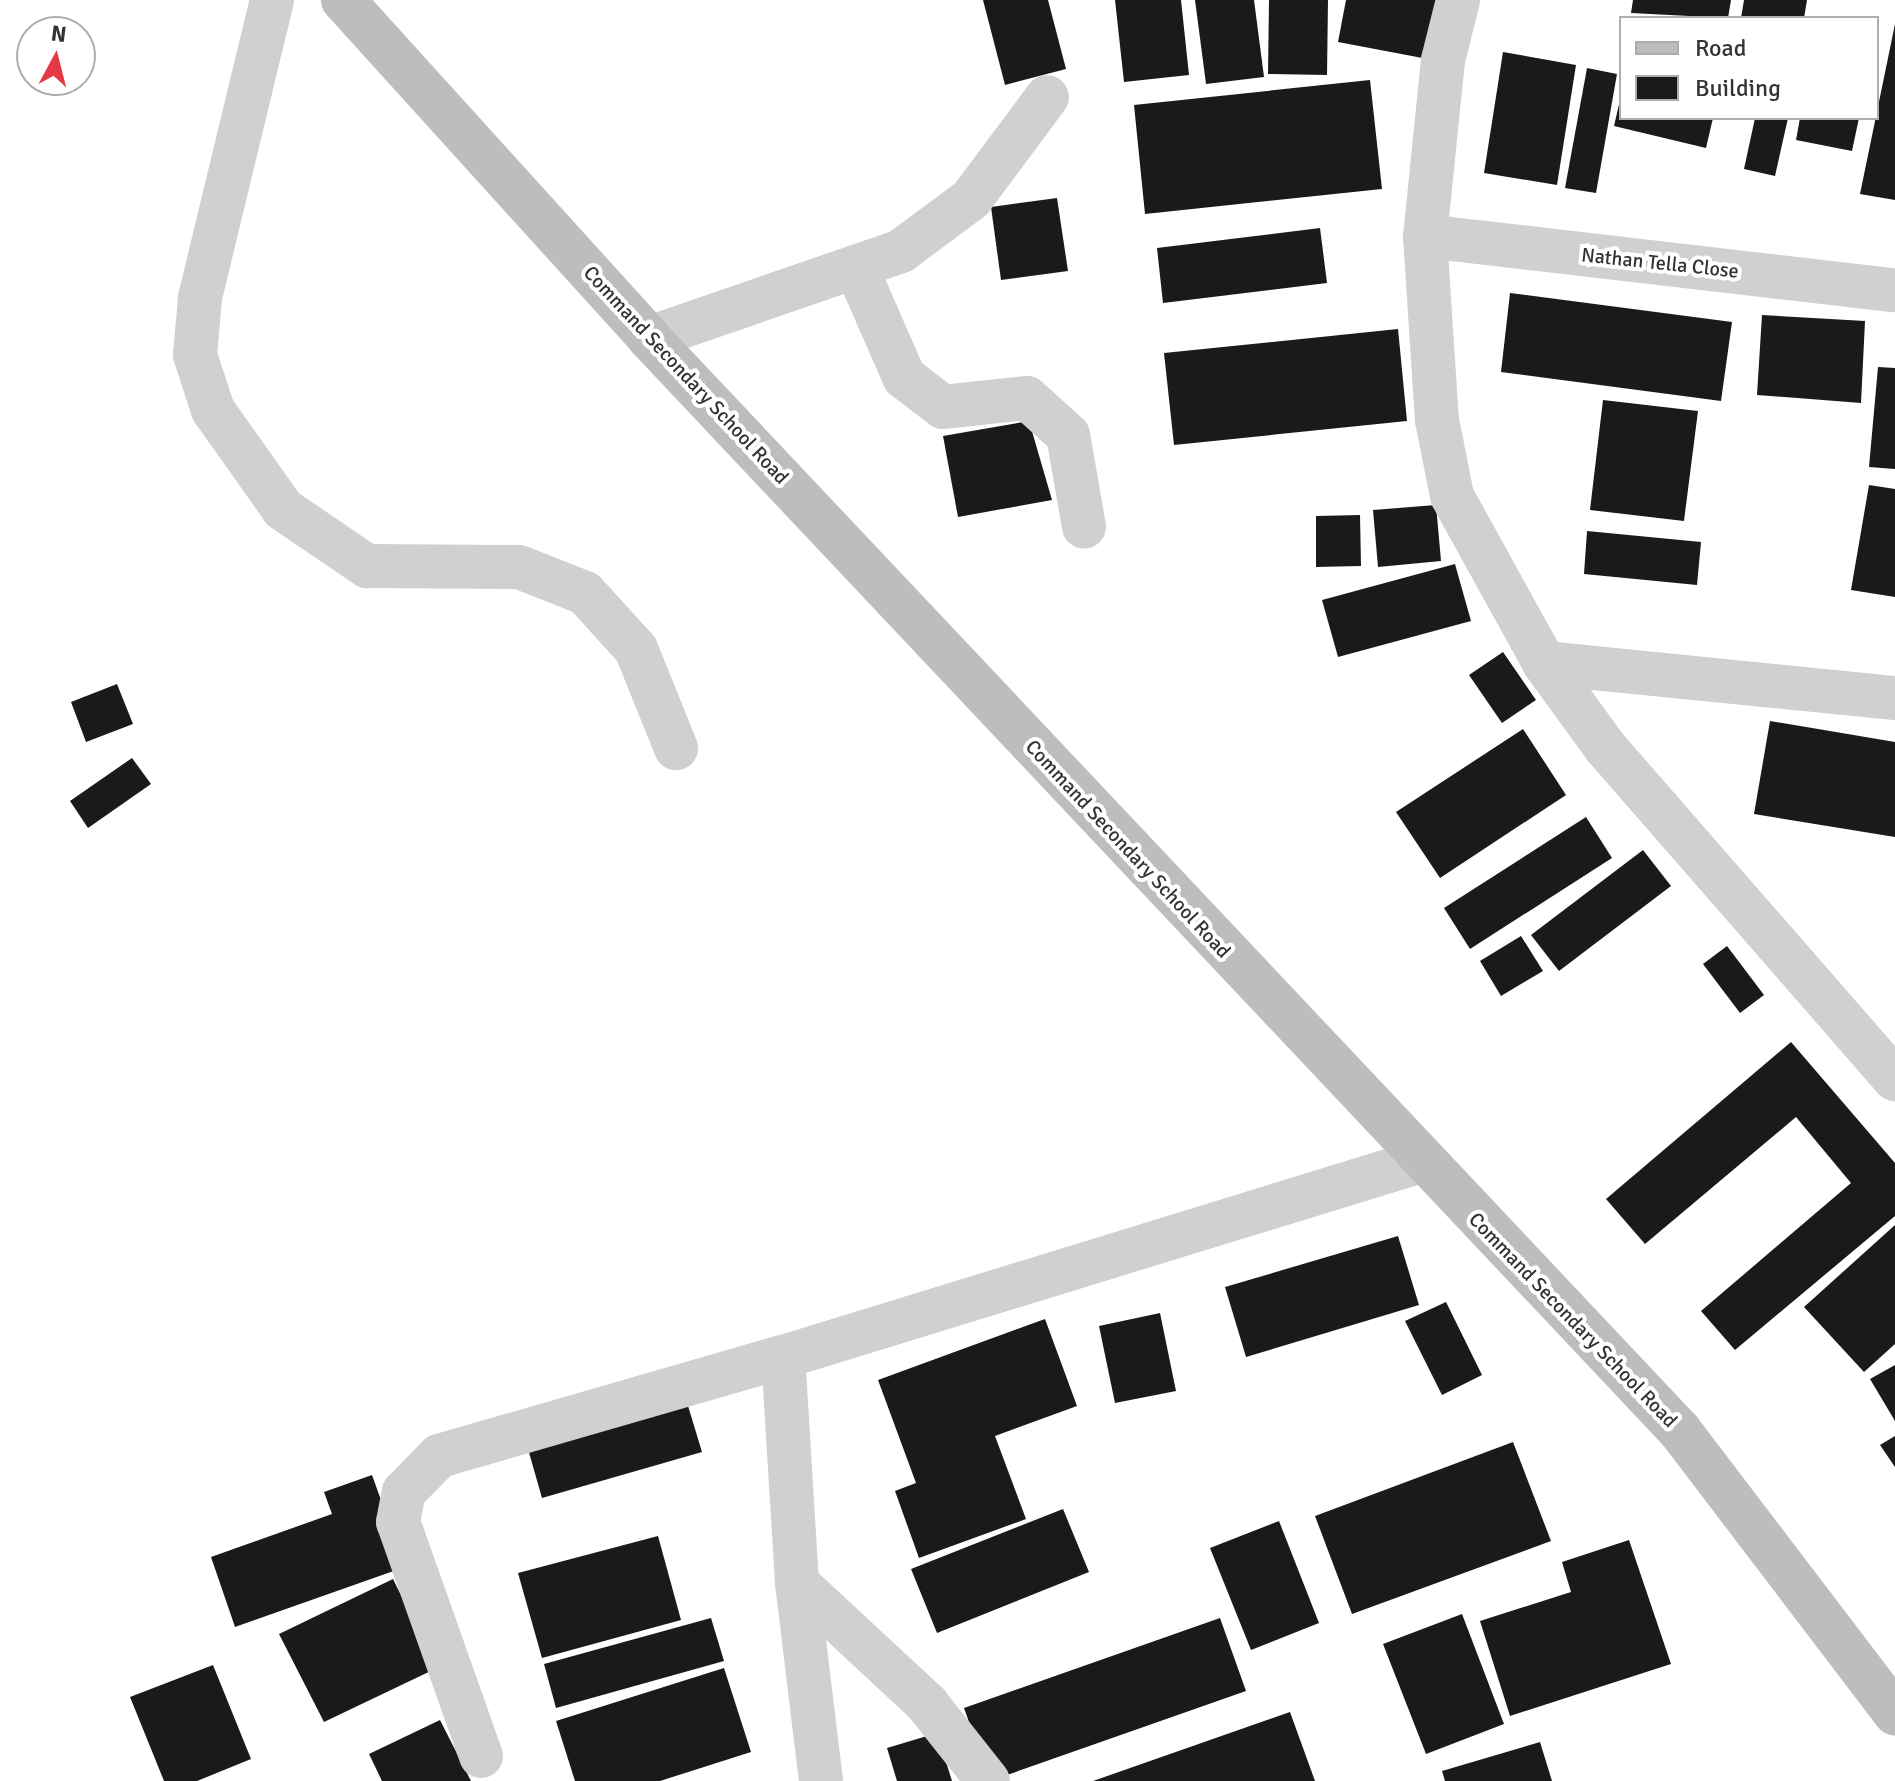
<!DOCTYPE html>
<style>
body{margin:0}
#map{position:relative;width:1895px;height:1781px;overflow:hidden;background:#fff;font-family:Signika,sans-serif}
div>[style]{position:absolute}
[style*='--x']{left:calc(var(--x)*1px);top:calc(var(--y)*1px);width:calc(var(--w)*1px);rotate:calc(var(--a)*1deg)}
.building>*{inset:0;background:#1a1a1a}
.street>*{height:44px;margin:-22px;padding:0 22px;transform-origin:22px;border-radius:22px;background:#d0d0d0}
.secondary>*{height:44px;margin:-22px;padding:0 22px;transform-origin:22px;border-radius:22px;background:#bdbdbd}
span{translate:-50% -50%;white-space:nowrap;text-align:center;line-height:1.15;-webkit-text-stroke:8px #fff;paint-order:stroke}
.street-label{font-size:20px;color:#333}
.legend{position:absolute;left:1619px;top:16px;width:260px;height:104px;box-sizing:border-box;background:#fff;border:2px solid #adadad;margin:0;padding:10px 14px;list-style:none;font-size:24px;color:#333}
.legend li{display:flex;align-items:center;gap:16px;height:40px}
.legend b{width:40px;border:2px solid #adadad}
.north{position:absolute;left:16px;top:16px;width:80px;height:80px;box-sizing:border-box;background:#fff;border:2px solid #adadad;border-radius:50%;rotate:7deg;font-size:22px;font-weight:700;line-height:32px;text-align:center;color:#333}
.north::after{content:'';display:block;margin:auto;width:28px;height:36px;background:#e63946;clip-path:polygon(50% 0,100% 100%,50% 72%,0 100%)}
</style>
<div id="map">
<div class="building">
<div style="clip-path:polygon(983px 0,1048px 0,1066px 69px,1005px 85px)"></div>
<div style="clip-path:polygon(1115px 0,1181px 0,1189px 75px,1124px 82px)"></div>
<div style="clip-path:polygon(1195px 0,1254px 0,1264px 77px,1206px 84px)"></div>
<div style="clip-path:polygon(1269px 0,1328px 0,1327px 75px,1268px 74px)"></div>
<div style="clip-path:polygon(1346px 0,1444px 0,1433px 60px,1338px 42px)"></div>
<div style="clip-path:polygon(1633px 0,1731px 0,1728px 18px,1631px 13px)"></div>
<div style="clip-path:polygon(1744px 0,1807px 0,1804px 18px,1741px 18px)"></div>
<div style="clip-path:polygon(1895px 24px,1895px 200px,1860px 194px)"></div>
<div style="clip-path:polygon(1503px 52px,1576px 65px,1557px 185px,1484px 173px)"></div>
<div style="clip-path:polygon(1587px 68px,1617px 74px,1596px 193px,1565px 188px)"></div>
<div style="clip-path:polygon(1370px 80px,1382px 189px,1145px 214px,1134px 105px)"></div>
<div style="clip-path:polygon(1620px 100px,1621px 118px,1713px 118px,1706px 148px,1614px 126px)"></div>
<div style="clip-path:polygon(1755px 118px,1788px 118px,1775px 176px,1744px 169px)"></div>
<div style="clip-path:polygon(1800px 118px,1859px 118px,1852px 151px,1796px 140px)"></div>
<div style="clip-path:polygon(1057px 198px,1068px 271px,1001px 280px,991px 207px)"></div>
<div style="clip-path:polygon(1320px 228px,1327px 283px,1163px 303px,1157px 248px)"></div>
<div style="clip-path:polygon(1510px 293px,1732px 322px,1721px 401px,1501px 372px)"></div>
<div style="clip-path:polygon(1762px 315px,1865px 321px,1861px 403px,1757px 395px)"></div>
<div style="clip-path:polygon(1398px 329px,1407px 421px,1174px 445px,1164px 353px)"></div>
<div style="clip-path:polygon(1878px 367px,1895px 368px,1895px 469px,1869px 467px)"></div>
<div style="clip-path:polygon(1603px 400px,1698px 411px,1684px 521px,1590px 510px)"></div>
<div style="clip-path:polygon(1029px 421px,1052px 500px,958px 517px,943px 436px)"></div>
<div style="clip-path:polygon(1869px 485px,1895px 489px,1895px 597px,1851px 590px)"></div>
<div style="clip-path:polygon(1436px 505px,1441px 561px,1378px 567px,1373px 510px)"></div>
<div style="clip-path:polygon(1360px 515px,1361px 566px,1316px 567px,1316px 516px)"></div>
<div style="clip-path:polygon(1587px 531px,1701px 542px,1697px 585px,1584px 574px)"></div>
<div style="clip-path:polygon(1455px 564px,1471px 621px,1338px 657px,1322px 600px)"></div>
<div style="clip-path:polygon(1503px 652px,1536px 700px,1502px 723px,1469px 675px)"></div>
<div style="clip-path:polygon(117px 684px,133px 724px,86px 742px,71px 702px)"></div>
<div style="clip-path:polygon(1770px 721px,1895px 742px,1895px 837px,1754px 814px)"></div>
<div style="clip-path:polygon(1523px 729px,1566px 795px,1440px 878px,1396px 812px)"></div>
<div style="clip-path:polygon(132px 758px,151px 784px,88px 828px,70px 801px)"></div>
<div style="clip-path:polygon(1586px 817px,1612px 858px,1470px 949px,1444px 908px)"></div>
<div style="clip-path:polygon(1643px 850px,1671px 886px,1559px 971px,1531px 935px)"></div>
<div style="clip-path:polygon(1521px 936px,1543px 971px,1501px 996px,1480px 961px)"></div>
<div style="clip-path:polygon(1727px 946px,1764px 995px,1740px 1013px,1703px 964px)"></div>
<div style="clip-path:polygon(1791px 1042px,1895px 1163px,1895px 1216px,1735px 1350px,1701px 1311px,1851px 1183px,1796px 1117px,1645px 1244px,1606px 1199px)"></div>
<div style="clip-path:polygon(1895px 1225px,1895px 1344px,1864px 1372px,1804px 1307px)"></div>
<div style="clip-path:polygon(1398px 1236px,1419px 1305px,1246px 1357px,1225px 1287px)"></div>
<div style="clip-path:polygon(1446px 1302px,1482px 1375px,1442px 1395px,1405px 1321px)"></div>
<div style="clip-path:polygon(1160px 1313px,1176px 1391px,1115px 1403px,1099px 1326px)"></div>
<div style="clip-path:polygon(1045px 1319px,1077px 1406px,995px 1436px,1026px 1519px,919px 1558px,895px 1491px,916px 1483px,878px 1380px)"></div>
<div style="clip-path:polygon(1895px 1365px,1895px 1421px,1870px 1379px)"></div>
<div style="clip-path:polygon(685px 1396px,702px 1452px,542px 1498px,526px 1442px)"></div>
<div style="clip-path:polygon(1895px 1436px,1895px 1467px,1880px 1445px)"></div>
<div style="clip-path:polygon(1513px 1442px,1551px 1541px,1352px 1614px,1315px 1516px)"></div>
<div style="clip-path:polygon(372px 1475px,405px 1567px,235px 1627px,211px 1557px,332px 1514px,324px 1492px)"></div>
<div style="clip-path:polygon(1063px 1509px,1089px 1572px,937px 1633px,911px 1569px)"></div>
<div style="clip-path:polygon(1279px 1521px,1319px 1623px,1251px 1650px,1210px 1548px)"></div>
<div style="clip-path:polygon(658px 1536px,681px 1620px,542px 1658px,518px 1573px)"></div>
<div style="clip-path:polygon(1629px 1540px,1671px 1664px,1510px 1716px,1480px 1621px,1571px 1592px,1562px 1562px)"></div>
<div style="clip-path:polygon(393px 1579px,437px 1668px,324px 1722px,279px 1634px)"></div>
<div style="clip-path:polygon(1462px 1614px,1504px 1724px,1426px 1754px,1383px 1644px)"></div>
<div style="clip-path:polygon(711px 1618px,724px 1661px,556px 1708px,544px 1664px)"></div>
<div style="clip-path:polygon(1220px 1618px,1246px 1691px,990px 1781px,964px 1708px)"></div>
<div style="clip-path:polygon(213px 1665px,251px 1759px,197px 1781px,164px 1781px,130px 1697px)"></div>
<div style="clip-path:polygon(724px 1668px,751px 1752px,660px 1781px,575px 1781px,556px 1721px)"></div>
<div style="clip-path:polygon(1290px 1712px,1315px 1781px,1093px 1781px)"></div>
<div style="clip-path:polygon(440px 1720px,471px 1781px,382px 1781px,369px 1754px)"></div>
<div style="clip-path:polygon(937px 1733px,952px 1781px,897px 1781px,887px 1748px)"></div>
<div style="clip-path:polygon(1540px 1742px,1552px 1781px,1445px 1781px,1442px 1771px)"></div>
</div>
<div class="street">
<div style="--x:272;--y:0;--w:307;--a:103.6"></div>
<div style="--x:200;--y:298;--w:57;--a:95"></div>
<div style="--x:195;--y:355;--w:58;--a:71.9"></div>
<div style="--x:213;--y:410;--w:121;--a:54.7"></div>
<div style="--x:283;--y:509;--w:102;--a:34.2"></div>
<div style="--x:367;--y:566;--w:152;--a:0.4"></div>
<div style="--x:519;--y:567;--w:71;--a:21.5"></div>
<div style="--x:585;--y:593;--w:76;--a:47.7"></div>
<div style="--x:636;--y:649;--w:107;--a:68"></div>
<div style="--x:1458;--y:0;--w:62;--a:104"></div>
<div style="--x:1443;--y:60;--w:177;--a:95.8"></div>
<div style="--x:1425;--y:236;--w:184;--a:86.3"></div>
<div style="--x:1437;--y:420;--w:77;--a:78.8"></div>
<div style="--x:1452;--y:496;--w:191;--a:61.1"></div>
<div style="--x:1544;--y:663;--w:104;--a:54"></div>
<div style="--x:1605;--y:747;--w:441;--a:48.9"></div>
<div style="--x:1425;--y:236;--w:473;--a:6.6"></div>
<div style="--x:856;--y:267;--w:120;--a:66.4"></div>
<div style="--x:904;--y:377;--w:49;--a:37.6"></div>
<div style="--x:943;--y:407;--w:84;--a:-6.1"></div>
<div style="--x:1027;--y:398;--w:55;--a:42.1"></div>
<div style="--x:1068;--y:435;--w:93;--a:80.1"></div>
<div style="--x:649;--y:338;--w:267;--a:-19"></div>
<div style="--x:901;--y:251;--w:87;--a:-36.6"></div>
<div style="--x:971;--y:199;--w:127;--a:-53.3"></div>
<div style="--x:1544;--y:663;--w:353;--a:5.7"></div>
<div style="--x:797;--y:1583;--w:178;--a:42.9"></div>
<div style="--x:927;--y:1704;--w:98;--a:51.6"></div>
<div style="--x:481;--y:1756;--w:248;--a:-109.5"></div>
<div style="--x:398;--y:1522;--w:31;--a:-79"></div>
<div style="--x:404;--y:1492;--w:50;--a:-45.8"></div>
<div style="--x:439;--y:1456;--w:358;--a:-16.1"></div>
<div style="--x:821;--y:1781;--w:199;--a:-96.9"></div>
<div style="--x:797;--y:1583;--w:226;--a:-93.5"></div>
<div style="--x:783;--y:1357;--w:667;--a:-17.08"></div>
</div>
<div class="secondary">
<div style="--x:343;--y:0;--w:456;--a:47.8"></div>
<div style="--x:649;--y:338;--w:1503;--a:46.67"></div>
<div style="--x:1680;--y:1431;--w:355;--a:52.7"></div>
</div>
<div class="street-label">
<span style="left:1660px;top:263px;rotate:6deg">Nathan Tella Close</span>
<span style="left:686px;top:375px;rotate:47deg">Command Secondary School Road</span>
<span style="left:1128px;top:849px;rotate:47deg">Command Secondary School Road</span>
<span style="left:1573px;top:1320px;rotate:46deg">Command Secondary School Road</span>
</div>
<ul class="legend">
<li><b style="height:10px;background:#bdbdbd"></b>Road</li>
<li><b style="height:22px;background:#1a1a1a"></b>Building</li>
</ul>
<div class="north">N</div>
</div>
